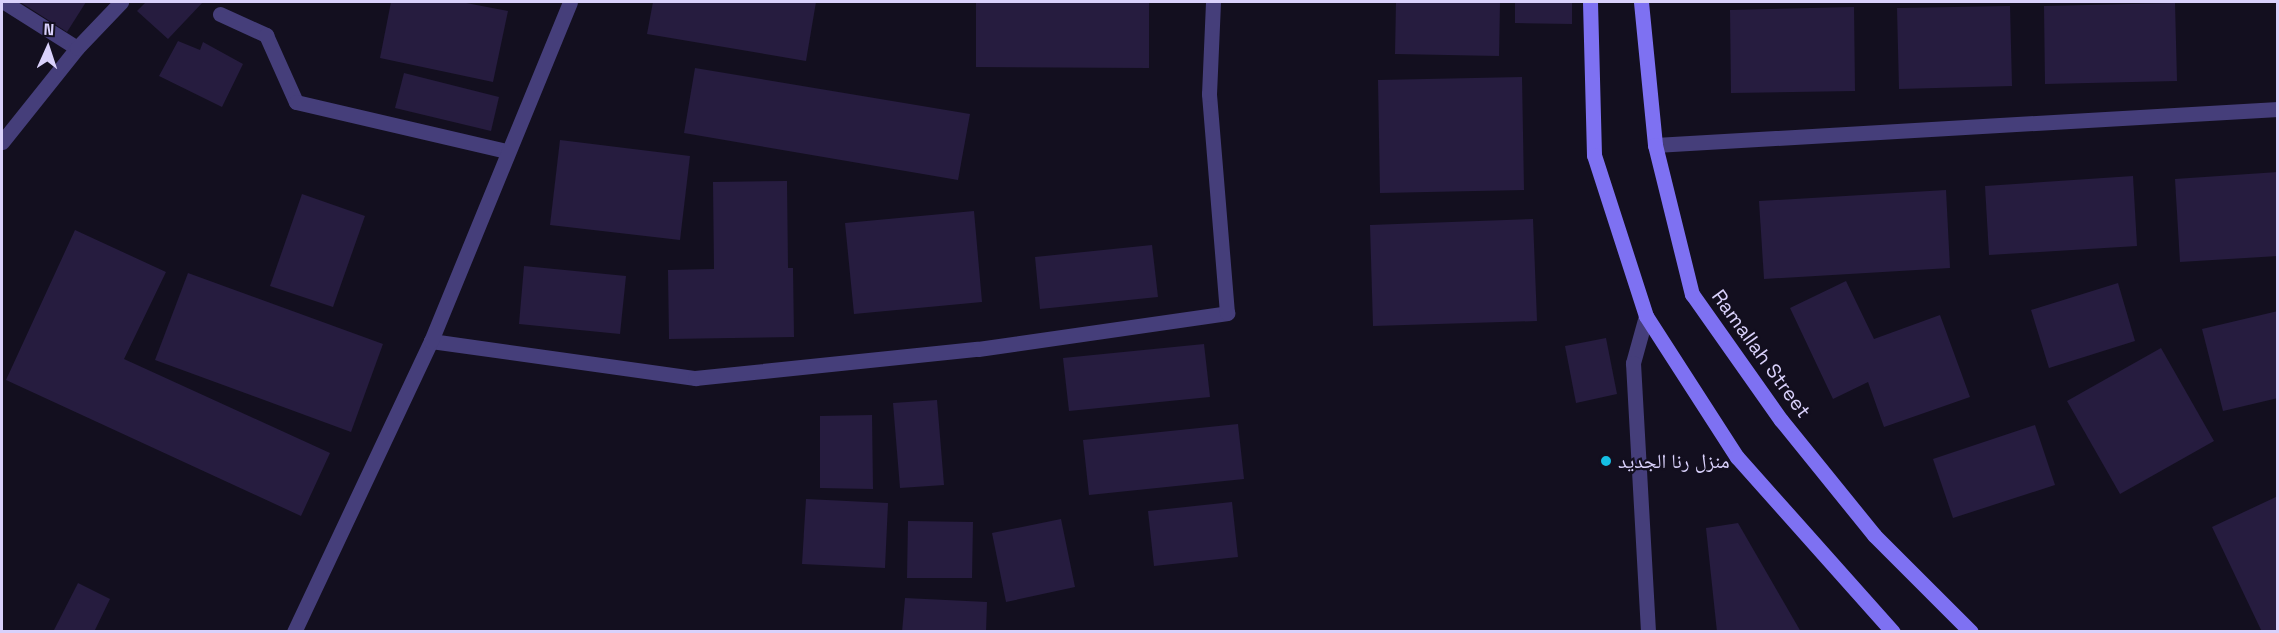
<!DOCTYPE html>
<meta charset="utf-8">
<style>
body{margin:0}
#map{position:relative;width:2279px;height:633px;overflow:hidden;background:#130f1f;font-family:"Space Grotesk","Noto Naskh Arabic",sans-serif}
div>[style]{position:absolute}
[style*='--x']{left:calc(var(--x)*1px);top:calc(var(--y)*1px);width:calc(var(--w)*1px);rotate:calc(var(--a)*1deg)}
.building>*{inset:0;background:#261c3f}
.minor>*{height:15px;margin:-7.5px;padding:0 7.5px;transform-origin:7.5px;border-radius:7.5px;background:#453e7a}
.secondary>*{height:15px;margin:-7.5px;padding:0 7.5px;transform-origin:7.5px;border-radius:7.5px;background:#7e71f2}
.dots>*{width:16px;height:16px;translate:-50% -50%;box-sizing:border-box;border:3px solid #130f1f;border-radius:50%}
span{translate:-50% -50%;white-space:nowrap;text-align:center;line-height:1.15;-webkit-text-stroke:4.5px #130f1f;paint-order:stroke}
.street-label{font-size:20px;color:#d9d1fb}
.poi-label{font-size:20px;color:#d9d1fb}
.left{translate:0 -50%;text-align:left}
.frame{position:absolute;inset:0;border:3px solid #d9d1fb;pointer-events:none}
.north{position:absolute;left:18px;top:18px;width:60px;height:60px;-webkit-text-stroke:4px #130f1f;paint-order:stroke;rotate:3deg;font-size:16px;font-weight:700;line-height:24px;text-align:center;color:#d9d1fb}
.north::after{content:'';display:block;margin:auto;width:21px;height:27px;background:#d9d1fb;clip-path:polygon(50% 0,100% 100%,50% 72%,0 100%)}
</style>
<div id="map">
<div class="building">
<div style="clip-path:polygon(20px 2px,86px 2px,67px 32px)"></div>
<div style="clip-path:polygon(146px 2px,203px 2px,168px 39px,137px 11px)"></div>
<div style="clip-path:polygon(391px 2px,461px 2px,508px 11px,493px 82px,380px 58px)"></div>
<div style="clip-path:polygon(653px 2px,816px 2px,806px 61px,647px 34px)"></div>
<div style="clip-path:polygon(976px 2px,1149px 2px,1149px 68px,976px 67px)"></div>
<div style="clip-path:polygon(1396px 2px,1500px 2px,1499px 56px,1395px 54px)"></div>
<div style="clip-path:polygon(1515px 2px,1572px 2px,1572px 24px,1515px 23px)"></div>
<div style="clip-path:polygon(2175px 3px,2177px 81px,2045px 84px,2044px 6px)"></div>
<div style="clip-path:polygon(2010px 6px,2012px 86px,1899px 89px,1897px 8px)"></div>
<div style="clip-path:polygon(1854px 7px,1855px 91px,1731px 93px,1730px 10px)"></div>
<div style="clip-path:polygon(178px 41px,200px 50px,203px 42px,243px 64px,222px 107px,159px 76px)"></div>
<div style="clip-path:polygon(695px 68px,970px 114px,958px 180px,684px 133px)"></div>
<div style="clip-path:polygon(404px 73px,499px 97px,491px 131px,395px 108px)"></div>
<div style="clip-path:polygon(1522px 77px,1524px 190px,1380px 193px,1378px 80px)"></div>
<div style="clip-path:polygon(560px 140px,690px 156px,680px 240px,550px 225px)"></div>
<div style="clip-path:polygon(2278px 172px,2278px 256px,2180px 262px,2175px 179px)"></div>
<div style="clip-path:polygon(2133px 176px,2137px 246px,1989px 255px,1985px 186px)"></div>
<div style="clip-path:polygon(787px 181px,788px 268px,793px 268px,794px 337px,669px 339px,668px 270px,714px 269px,713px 182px)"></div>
<div style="clip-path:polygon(1946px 190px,1950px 268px,1764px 279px,1759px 201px)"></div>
<div style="clip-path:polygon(302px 194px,365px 216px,333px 307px,270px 286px)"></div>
<div style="clip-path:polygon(974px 211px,982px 302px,854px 314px,845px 223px)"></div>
<div style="clip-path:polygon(1533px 219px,1537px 321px,1373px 326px,1370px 225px)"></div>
<div style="clip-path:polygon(75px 230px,166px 272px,124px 359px,330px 453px,301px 516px,6px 380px)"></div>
<div style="clip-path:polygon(1152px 245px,1158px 297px,1040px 309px,1035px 257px)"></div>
<div style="clip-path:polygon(524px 266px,626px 276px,620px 334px,519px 324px)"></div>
<div style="clip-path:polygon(188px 273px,383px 344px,351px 432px,155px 360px)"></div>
<div style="clip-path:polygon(1846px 281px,1874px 339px,1940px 315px,1970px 397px,1884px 427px,1868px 382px,1833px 399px,1790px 308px)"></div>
<div style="clip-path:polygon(2118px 283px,2135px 341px,2049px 368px,2031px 310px)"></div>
<div style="clip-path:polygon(2278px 311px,2278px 398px,2223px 411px,2202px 329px)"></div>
<div style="clip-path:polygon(1606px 338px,1617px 394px,1576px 403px,1565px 346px)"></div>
<div style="clip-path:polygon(1204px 344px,1210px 397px,1069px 411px,1063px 358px)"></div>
<div style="clip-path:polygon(2161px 348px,2214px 441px,2120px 494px,2067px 401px)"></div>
<div style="clip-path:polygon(937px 400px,944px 485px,900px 488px,893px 403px)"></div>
<div style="clip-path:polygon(872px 415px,873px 489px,820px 488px,820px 416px)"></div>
<div style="clip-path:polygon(1238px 424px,1244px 479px,1089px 495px,1083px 440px)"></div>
<div style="clip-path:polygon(2035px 425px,2055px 485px,1953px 518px,1933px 459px)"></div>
<div style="clip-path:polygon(2278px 496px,2278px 632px,2262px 632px,2212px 527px)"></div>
<div style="clip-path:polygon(806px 499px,888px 503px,885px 568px,802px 564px)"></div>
<div style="clip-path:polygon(1232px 502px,1238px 557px,1154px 566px,1148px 511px)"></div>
<div style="clip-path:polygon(1061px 519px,1075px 587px,1006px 602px,992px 533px)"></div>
<div style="clip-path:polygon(908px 521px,973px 522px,972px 578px,907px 578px)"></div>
<div style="clip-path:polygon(1738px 523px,1801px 632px,1717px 632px,1706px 528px)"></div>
<div style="clip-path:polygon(78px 583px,110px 599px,94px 632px,53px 632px)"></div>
<div style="clip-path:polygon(905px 598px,987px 602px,986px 632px,902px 632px)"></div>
</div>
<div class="minor">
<div style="--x:4;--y:2;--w:86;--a:32.2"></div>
<div style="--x:220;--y:14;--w:51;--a:24.5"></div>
<div style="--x:266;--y:35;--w:73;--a:65.9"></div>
<div style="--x:296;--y:102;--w:216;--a:13.1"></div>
<div style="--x:2;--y:142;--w:120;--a:-51.4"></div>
<div style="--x:77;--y:48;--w:64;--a:-46.3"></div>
<div style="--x:1655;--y:145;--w:624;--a:-3.31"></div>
<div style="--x:1646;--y:316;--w:49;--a:105.5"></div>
<div style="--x:1633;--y:363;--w:269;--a:86.8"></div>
<div style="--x:431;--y:341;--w:267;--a:8"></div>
<div style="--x:695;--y:378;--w:284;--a:-5.9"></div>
<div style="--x:978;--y:349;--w:252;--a:-8.2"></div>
<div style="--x:1227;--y:313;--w:220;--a:-94.7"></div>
<div style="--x:1209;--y:94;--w:92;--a:-87.5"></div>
<div style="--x:294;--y:632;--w:322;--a:-64.8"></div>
<div style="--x:431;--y:341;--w:366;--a:-67.7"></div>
</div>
<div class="secondary">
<div style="--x:1590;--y:2;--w:153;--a:88.5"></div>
<div style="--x:1594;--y:155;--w:169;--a:72.1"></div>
<div style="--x:1646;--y:316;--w:168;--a:57.2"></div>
<div style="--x:1737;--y:457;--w:234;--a:48.3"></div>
<div style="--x:1641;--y:2;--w:144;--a:84.4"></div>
<div style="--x:1655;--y:145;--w:154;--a:76.1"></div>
<div style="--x:1692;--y:294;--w:154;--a:54.8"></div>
<div style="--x:1781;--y:420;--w:148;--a:51"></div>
<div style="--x:1874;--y:535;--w:137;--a:45"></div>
</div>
<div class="dots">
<div style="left:1606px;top:461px;background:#15bfe4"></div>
</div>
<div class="street-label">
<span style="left:1761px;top:354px;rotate:54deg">Ramallah Street</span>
</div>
<div class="poi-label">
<span class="left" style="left:1618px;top:461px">منزل رنا الجديد</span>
</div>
<div class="frame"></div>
<div class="north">N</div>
</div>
